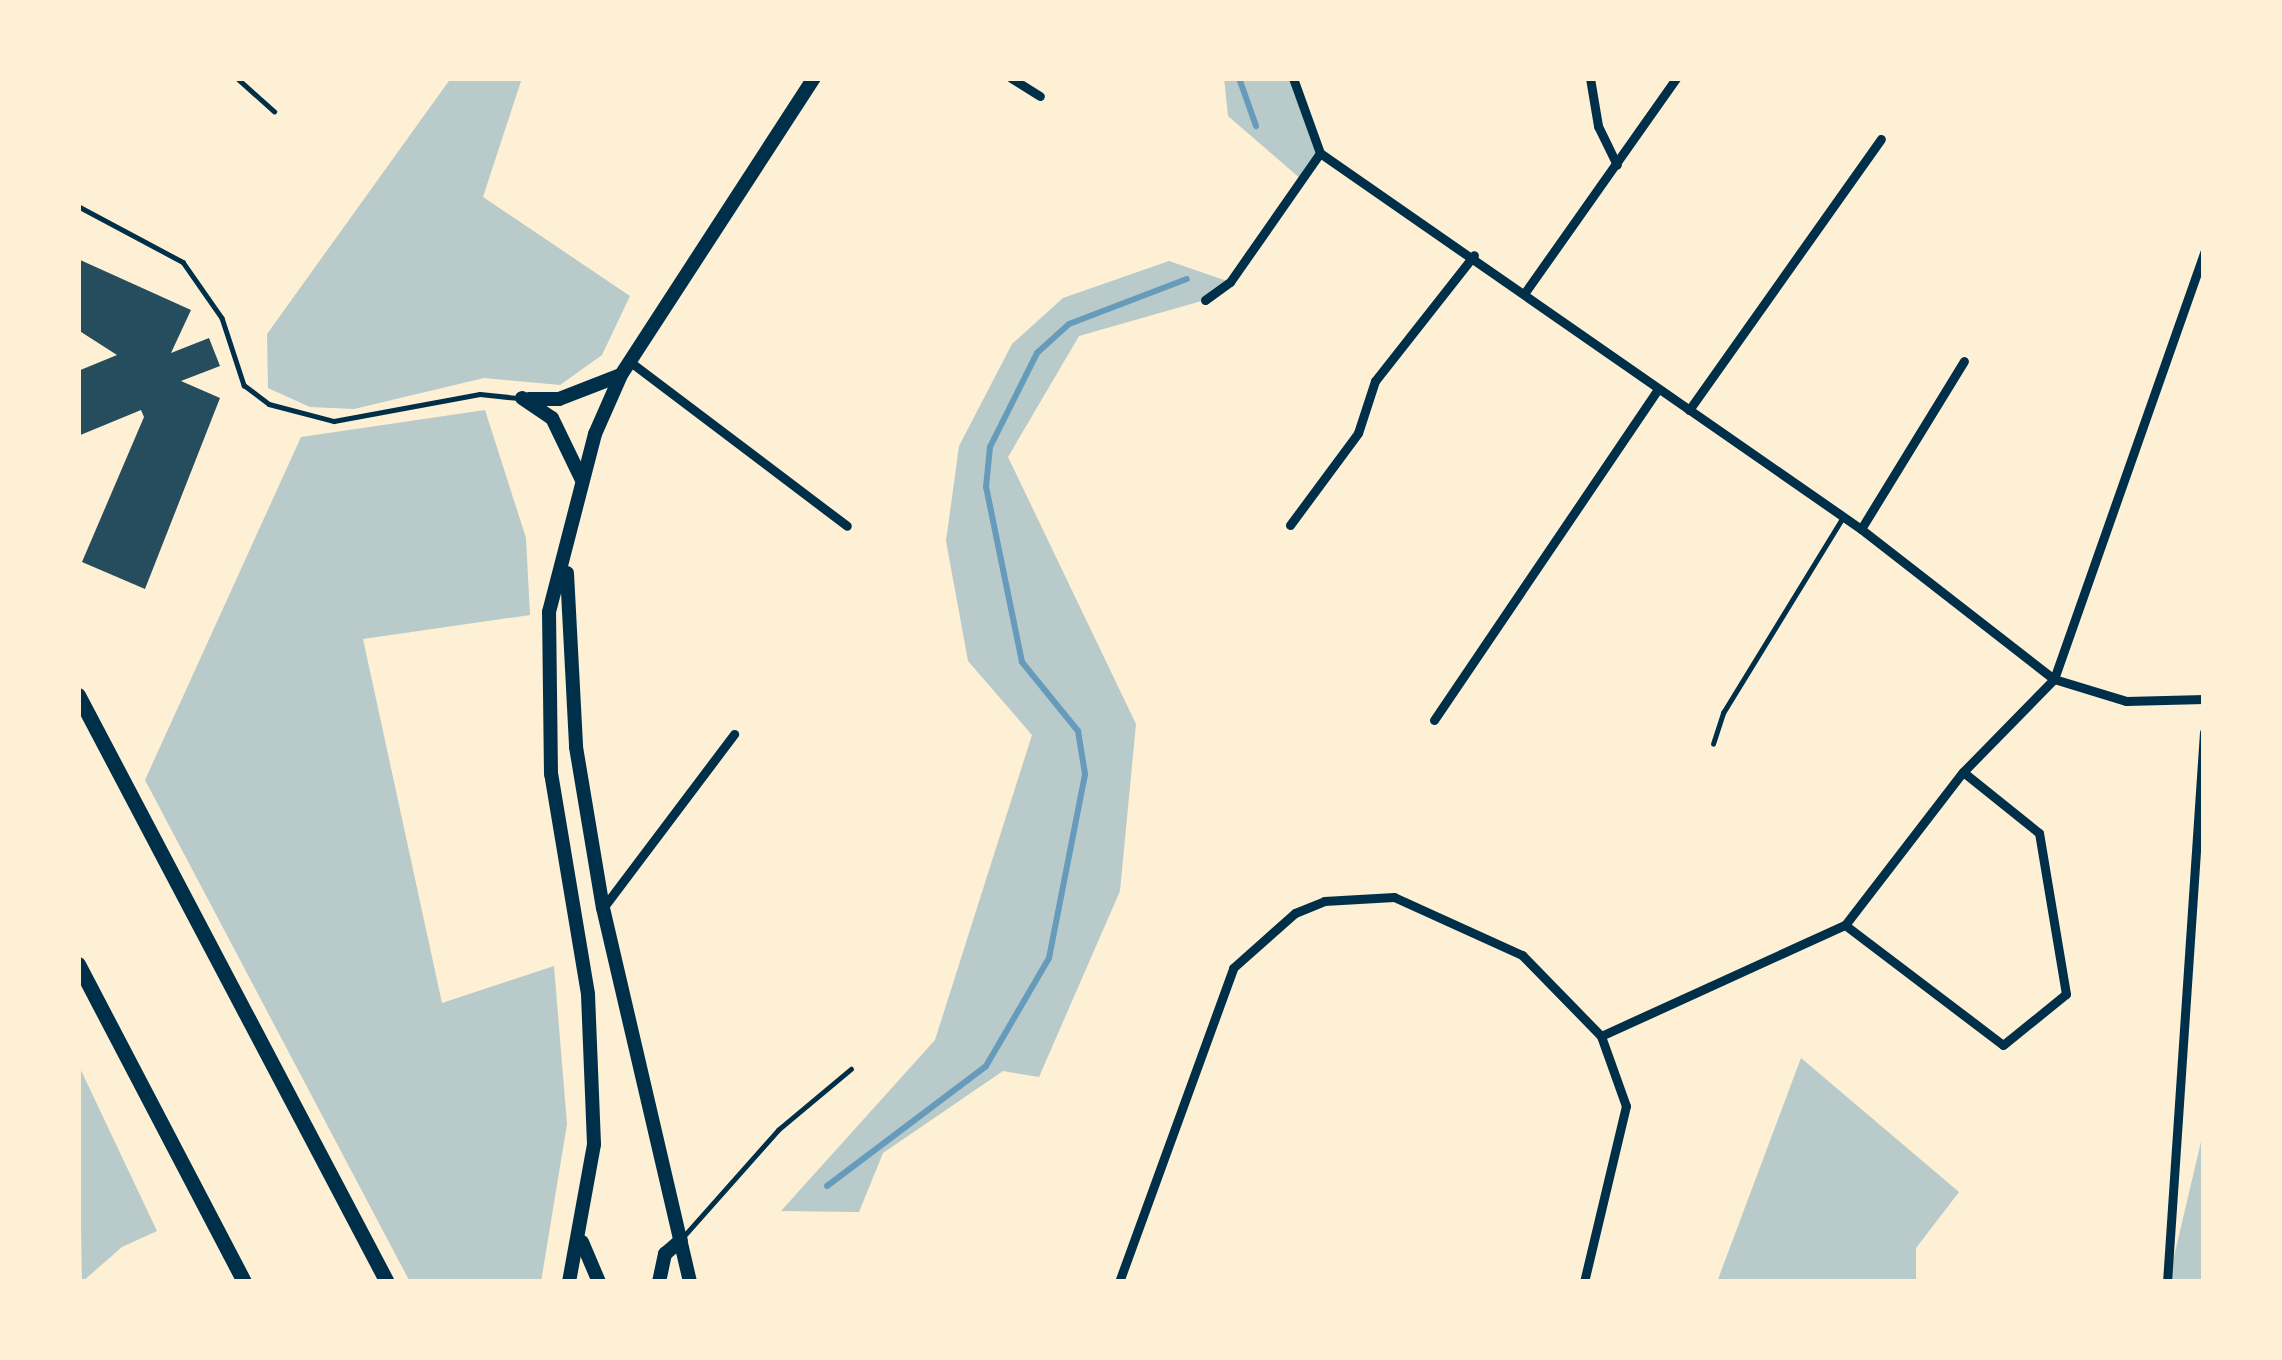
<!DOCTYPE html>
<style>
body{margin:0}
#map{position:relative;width:2282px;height:1360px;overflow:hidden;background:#fdf0d5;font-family:Mulish,sans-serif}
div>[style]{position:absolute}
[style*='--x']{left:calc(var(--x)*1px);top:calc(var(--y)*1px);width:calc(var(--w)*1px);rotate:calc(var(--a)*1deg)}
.green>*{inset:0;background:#b9caca}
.stream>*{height:6px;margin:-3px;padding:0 3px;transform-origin:3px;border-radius:3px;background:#669bbc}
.building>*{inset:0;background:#264d5e}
.service>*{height:4.5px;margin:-2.25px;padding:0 2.25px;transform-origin:2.25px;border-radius:2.25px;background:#003049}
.minor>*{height:9px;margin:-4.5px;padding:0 4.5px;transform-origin:4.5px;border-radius:4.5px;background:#003049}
.secondary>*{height:14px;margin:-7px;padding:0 7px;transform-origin:7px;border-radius:7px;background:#003049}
.primary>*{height:15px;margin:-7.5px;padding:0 7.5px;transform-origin:7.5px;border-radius:7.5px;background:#003049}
span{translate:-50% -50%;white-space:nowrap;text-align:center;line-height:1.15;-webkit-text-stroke:9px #fdf0d5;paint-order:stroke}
.frame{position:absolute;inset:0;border:81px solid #fdf0d5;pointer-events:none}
</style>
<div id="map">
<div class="green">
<div style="clip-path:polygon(451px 78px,522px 78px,483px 197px,630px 296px,602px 355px,560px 385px,484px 378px,354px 409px,310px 407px,268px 388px,267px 334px)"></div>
<div style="clip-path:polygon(1224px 78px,1293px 78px,1320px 153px,1302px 180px,1228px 116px)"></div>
<div style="clip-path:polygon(1169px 261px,1230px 282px,1205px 300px,1079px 336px,1008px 457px,1136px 724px,1120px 891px,1039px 1077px,1003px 1071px,883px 1153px,859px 1212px,781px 1211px,935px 1040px,1032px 735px,968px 661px,946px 541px,959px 446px,1012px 344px,1063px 298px)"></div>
<div style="clip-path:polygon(485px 410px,526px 538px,530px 615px,363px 639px,442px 1003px,554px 966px,567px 1124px,541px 1282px,410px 1282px,145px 780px,301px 437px)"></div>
<div style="clip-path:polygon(1801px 1058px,1959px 1192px,1916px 1248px,1916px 1282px,1717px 1282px)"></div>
<div style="clip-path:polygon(78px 1064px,157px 1231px,122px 1247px,82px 1282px)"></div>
<div style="clip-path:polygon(2204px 1129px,2204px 1282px,2168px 1282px)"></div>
</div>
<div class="stream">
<div style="--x:1239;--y:78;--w:51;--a:70.5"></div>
<div style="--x:827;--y:1186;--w:199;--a:-37"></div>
<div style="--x:986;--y:1066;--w:125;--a:-59.7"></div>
<div style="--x:1049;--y:958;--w:187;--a:-78.9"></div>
<div style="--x:1085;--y:774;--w:44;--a:-99.2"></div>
<div style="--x:1078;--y:731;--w:89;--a:-129.1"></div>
<div style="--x:1022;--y:662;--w:179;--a:-101.6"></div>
<div style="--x:986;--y:487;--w:40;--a:-84.3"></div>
<div style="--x:990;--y:447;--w:105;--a:-63.4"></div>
<div style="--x:1037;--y:353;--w:43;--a:-42.2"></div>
<div style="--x:1069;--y:324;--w:126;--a:-20.9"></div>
</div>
<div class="building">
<div style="clip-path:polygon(78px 259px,191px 310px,171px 353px,209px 338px,220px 366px,181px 381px,220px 398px,145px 589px,82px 562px,144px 417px,141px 410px,78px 436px,78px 371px,117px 355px,78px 330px)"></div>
</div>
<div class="service">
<div style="--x:237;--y:78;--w:50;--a:41.7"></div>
<div style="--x:78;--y:206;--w:119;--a:28.1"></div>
<div style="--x:183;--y:262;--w:68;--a:55.1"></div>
<div style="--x:222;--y:318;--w:71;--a:71.8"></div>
<div style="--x:244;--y:385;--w:31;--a:37"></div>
<div style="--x:269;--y:404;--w:67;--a:14.7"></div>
<div style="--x:334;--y:421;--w:148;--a:-10.5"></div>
<div style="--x:480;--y:394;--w:39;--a:6"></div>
<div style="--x:1713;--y:744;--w:33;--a:-72"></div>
<div style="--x:1723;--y:713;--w:230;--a:-58.5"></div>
<div style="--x:684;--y:1236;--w:142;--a:-48.4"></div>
<div style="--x:778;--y:1130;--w:95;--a:-39.9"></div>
</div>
<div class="minor">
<div style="--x:1011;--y:78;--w:34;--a:32"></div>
<div style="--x:1293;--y:78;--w:80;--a:70.2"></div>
<div style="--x:1320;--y:153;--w:659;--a:34.8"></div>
<div style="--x:1861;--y:529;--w:244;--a:37.9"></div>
<div style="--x:2054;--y:679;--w:75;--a:17"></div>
<div style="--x:2126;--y:701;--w:78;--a:-1.5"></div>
<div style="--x:1590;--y:78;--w:49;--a:80.5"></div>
<div style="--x:1598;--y:126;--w:43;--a:64"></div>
<div style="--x:1526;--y:291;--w:261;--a:-54.8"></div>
<div style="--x:1205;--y:300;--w:31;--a:-36"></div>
<div style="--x:1230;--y:282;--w:157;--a:-55.1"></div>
<div style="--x:629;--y:361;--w:273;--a:37.1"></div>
<div style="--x:1689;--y:410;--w:332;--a:-54.7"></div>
<div style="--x:1290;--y:525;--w:114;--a:-53.5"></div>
<div style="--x:1358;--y:433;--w:55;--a:-71.9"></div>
<div style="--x:1375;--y:381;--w:160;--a:-51.8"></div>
<div style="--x:1861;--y:529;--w:197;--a:-58.5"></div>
<div style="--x:1434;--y:720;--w:396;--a:-55.9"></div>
<div style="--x:603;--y:908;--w:218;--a:-53"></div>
<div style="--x:1845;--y:925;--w:198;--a:37.2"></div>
<div style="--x:2003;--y:1045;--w:81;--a:-39"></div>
<div style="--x:2066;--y:994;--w:163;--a:-99.5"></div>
<div style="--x:2039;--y:833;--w:97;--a:-141.2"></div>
<div style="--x:1119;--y:1282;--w:334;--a:-70"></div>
<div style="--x:1233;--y:968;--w:83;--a:-41.6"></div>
<div style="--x:1295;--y:913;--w:31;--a:-22"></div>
<div style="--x:1324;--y:901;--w:70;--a:-3.3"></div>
<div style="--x:1394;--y:897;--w:141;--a:24.4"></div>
<div style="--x:1522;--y:955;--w:113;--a:45.7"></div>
<div style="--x:1584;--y:1282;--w:181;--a:-76.6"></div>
<div style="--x:1626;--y:1106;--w:74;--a:-109.7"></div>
<div style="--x:1601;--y:1036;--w:268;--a:-24.5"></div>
<div style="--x:1845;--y:925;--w:193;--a:-52.4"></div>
<div style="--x:1963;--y:772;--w:130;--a:-45.6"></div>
<div style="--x:2054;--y:679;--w:453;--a:-70.6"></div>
<div style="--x:2167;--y:1282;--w:551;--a:-86.15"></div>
</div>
<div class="secondary">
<div style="--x:522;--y:398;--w:36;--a:34"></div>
<div style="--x:552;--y:418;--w:69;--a:64.2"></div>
<div style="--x:529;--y:399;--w:30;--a:0"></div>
<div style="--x:559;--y:399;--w:66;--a:-21.2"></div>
<div style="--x:567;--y:573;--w:174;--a:87"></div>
<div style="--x:576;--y:747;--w:163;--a:80.5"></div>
<div style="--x:603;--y:908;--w:384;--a:76.9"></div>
<div style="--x:582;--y:1242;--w:43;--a:67"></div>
<div style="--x:569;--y:1282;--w:140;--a:-79.7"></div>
<div style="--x:594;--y:1144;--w:150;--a:-92.3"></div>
<div style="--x:588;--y:994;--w:223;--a:-99.5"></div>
<div style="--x:551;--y:774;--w:162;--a:-90.7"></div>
<div style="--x:549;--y:612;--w:184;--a:-75.5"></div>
<div style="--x:595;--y:434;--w:64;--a:-66.2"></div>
<div style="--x:621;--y:375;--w:354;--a:-57"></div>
<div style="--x:659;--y:1282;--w:29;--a:-78"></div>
<div style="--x:665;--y:1254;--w:21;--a:-41"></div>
</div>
<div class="primary">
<div style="--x:78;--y:695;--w:663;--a:62.24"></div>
<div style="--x:78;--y:964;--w:359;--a:62.4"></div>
</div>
<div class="frame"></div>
</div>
